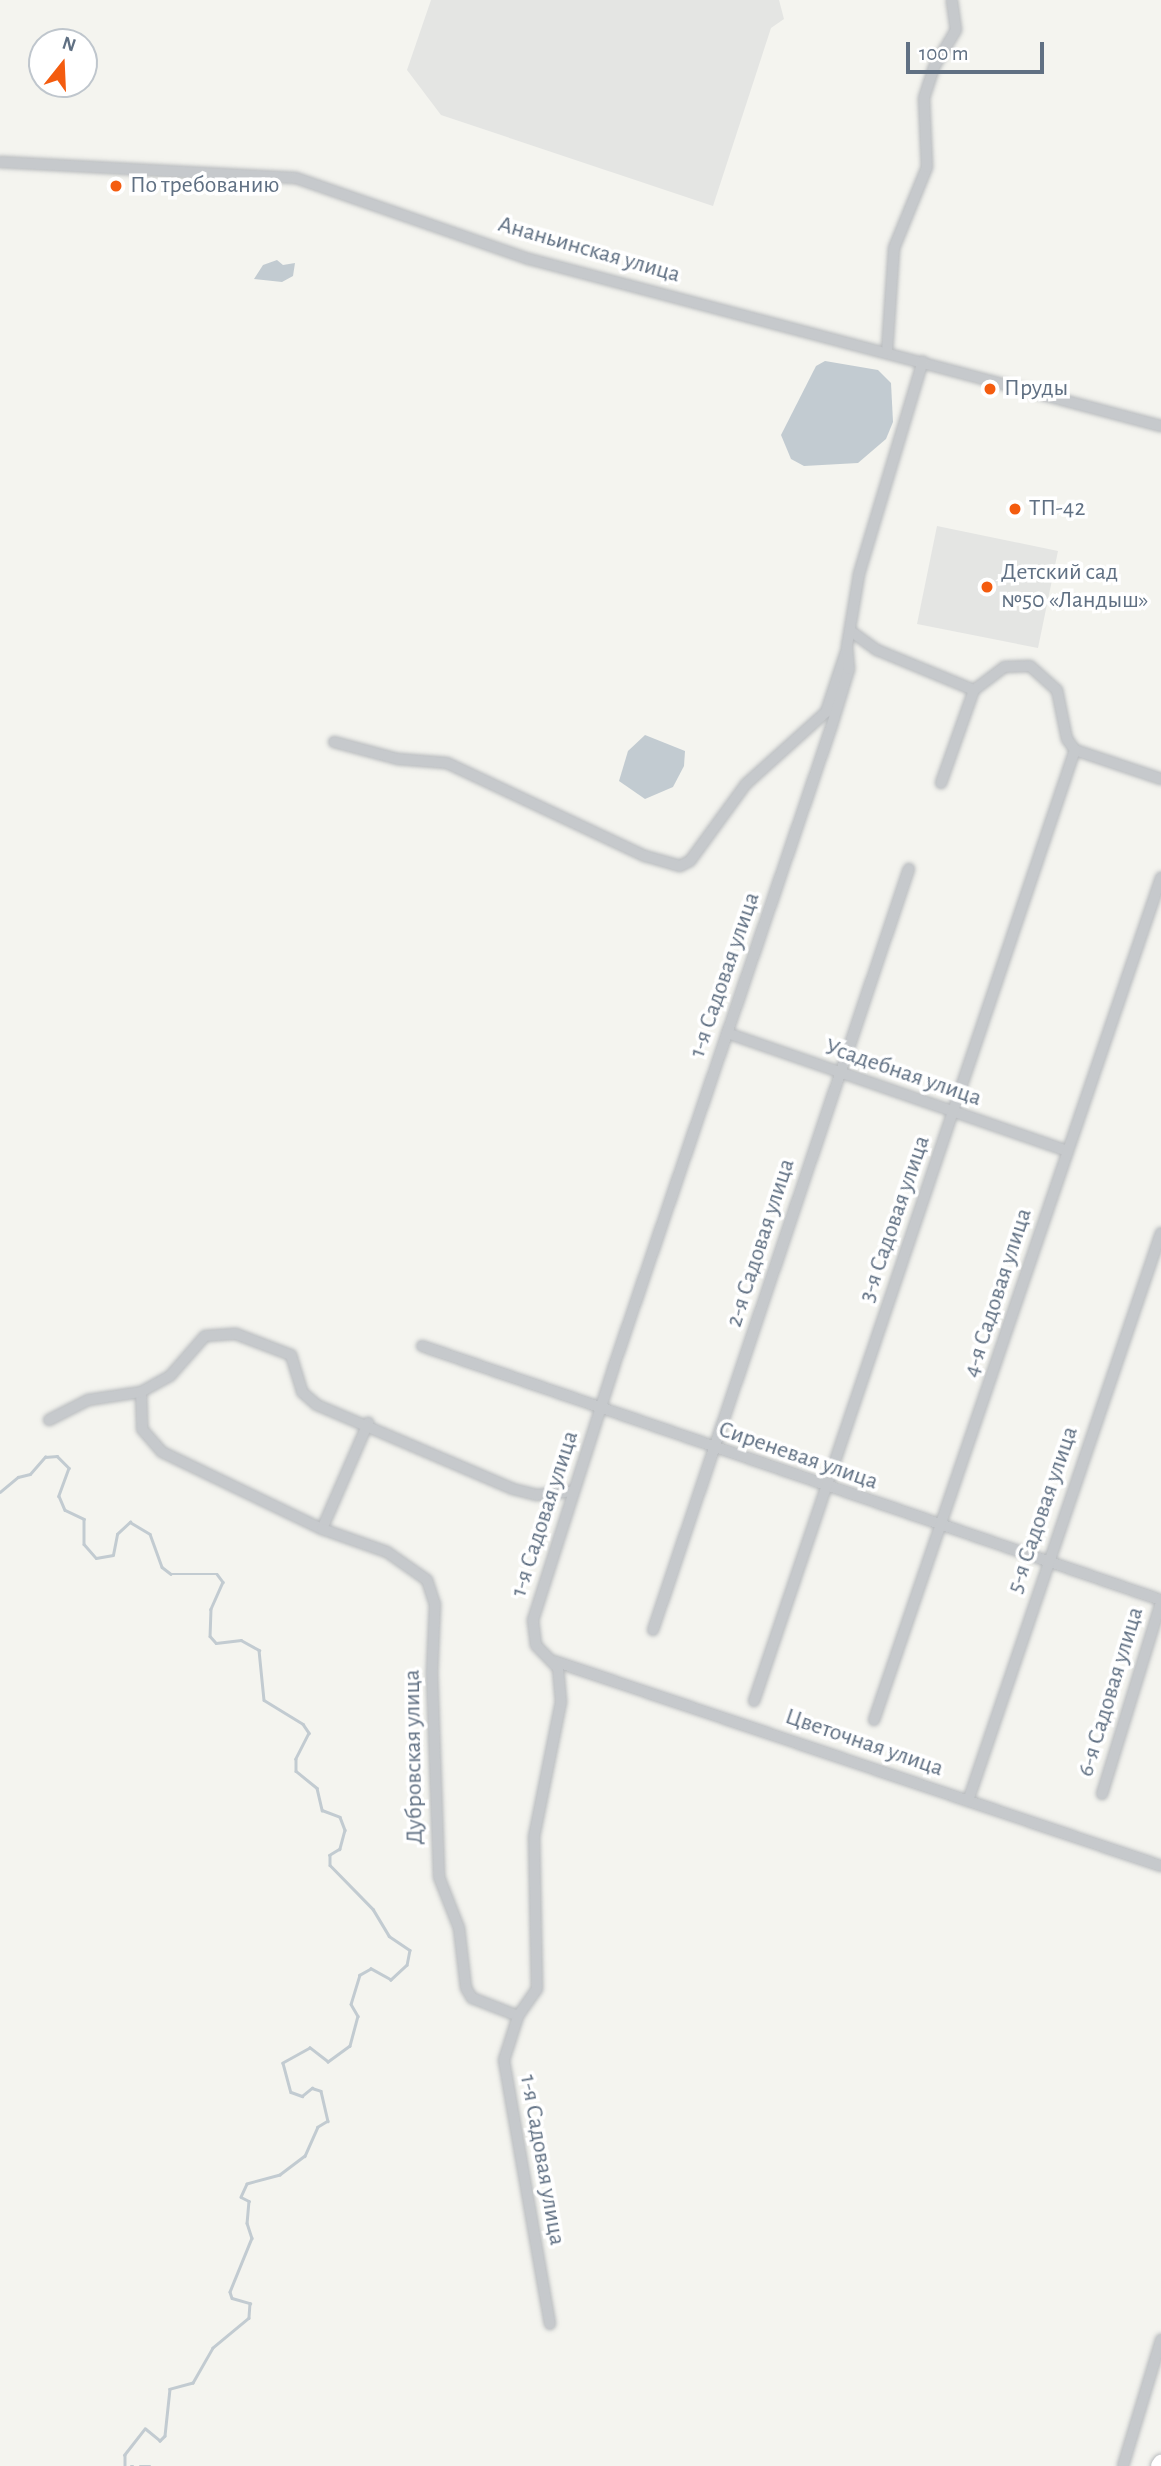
<!DOCTYPE html>
<meta charset="utf-8">
<style>
body{margin:0}
#map{position:relative;width:1161px;height:2466px;overflow:hidden;background:#f4f4ef;font-family:"Alegreya Sans",sans-serif}
div>[style]{position:absolute}
[style*='--x']{left:calc(var(--x)*1px);top:calc(var(--y)*1px);width:calc(var(--w)*1px);rotate:calc(var(--a)*1deg)}
.built>*{inset:0;background:#e4e5e3}
.water>*{inset:0;background:#c2cbd1}
.stream>*{height:2.5px;margin:-1.25px;padding:0 1.25px;transform-origin:1.25px;border-radius:1.25px;background:#c2cbd1}
.roads{filter:drop-shadow(0 0 2px #b7babd) drop-shadow(0 0 2px #b7babd)}
.minor>*{height:10px;margin:-5px;padding:0 5px;transform-origin:5px;border-radius:5px;background:#c6c9cc}
.highway>*{height:16px;margin:-8px;padding:0 8px;transform-origin:8px;border-radius:8px;background:#fff}
.dots>*{width:19px;height:19px;translate:-50% -50%;box-sizing:border-box;border:4px solid #fff;border-radius:50%}
span{translate:-50% -50%;white-space:nowrap;text-align:center;line-height:1.15;-webkit-text-stroke:7px #fff;paint-order:stroke}
.poi-label{font-size:24px;color:#607083}
.left{translate:0 -50%;text-align:left}
.street-label{font-size:24px;color:#607083}
.north{position:absolute;left:28px;top:28px;width:70px;height:70px;box-sizing:border-box;background:#fff;border:2px solid #bfc6cd;border-radius:50%;rotate:18deg;font-size:19px;font-weight:700;line-height:28px;text-align:center;color:#607083}
.north::after{content:'';display:block;margin:auto;width:24px;height:32px;background:#f45c0f;clip-path:polygon(50% 0,100% 100%,50% 72%,0 100%)}
.scale{position:absolute;left:906px;top:42px;width:138px;height:32px;box-sizing:border-box;border:4px solid #607083;border-top:0;padding-left:9px;font-size:21px;line-height:24px;white-space:nowrap;color:#607083;-webkit-text-stroke:5px #fff;paint-order:stroke}
</style>
<div id="map">
<div class="built">
<div style="clip-path:polygon(431px 0,779px 0,784px 19px,771px 28px,713px 206px,441px 115px,407px 70px)"></div>
<div style="clip-path:polygon(937px 526px,1058px 551px,1038px 648px,917px 624px)"></div>
</div>
<div class="water">
<div style="clip-path:polygon(277px 260px,283px 265px,295px 263px,293px 276px,282px 282px,254px 279px,263px 265px)"></div>
<div style="clip-path:polygon(825px 361px,878px 370px,891px 383px,893px 422px,886px 439px,858px 463px,804px 466px,791px 459px,781px 435px,816px 366px)"></div>
<div style="clip-path:polygon(645px 735px,685px 751px,684px 766px,673px 787px,645px 799px,619px 781px,628px 751px)"></div>
</div>
<div class="stream">
<div style="--x:0;--y:1492;--w:23;--a:-40"></div>
<div style="--x:18;--y:1477;--w:12;--a:-14"></div>
<div style="--x:30;--y:1474;--w:23;--a:-49"></div>
<div style="--x:45;--y:1457;--w:12;--a:-5"></div>
<div style="--x:57;--y:1456;--w:17;--a:45"></div>
<div style="--x:69;--y:1468;--w:30;--a:110"></div>
<div style="--x:59;--y:1496;--w:15;--a:67"></div>
<div style="--x:65;--y:1510;--w:21;--a:25"></div>
<div style="--x:84;--y:1519;--w:25;--a:90"></div>
<div style="--x:84;--y:1544;--w:18;--a:49"></div>
<div style="--x:96;--y:1558;--w:17;--a:-10"></div>
<div style="--x:113;--y:1555;--w:21;--a:-79"></div>
<div style="--x:117;--y:1534;--w:18;--a:-43"></div>
<div style="--x:130;--y:1522;--w:23;--a:31"></div>
<div style="--x:150;--y:1534;--w:35;--a:70"></div>
<div style="--x:162;--y:1567;--w:11;--a:38"></div>
<div style="--x:171;--y:1574;--w:46;--a:0"></div>
<div style="--x:217;--y:1574;--w:10;--a:53"></div>
<div style="--x:223;--y:1582;--w:30;--a:114"></div>
<div style="--x:211;--y:1609;--w:27;--a:92"></div>
<div style="--x:210;--y:1636;--w:9;--a:49"></div>
<div style="--x:216;--y:1643;--w:25;--a:-7"></div>
<div style="--x:241;--y:1640;--w:21;--a:29"></div>
<div style="--x:259;--y:1650;--w:50;--a:84.3"></div>
<div style="--x:264;--y:1700;--w:46;--a:31.6"></div>
<div style="--x:303;--y:1724;--w:11;--a:56"></div>
<div style="--x:309;--y:1733;--w:29;--a:117"></div>
<div style="--x:296;--y:1759;--w:12;--a:90"></div>
<div style="--x:296;--y:1771;--w:27;--a:39"></div>
<div style="--x:317;--y:1788;--w:23;--a:77"></div>
<div style="--x:322;--y:1810;--w:19;--a:21"></div>
<div style="--x:340;--y:1817;--w:14;--a:69"></div>
<div style="--x:345;--y:1830;--w:20;--a:105"></div>
<div style="--x:340;--y:1849;--w:12;--a:149"></div>
<div style="--x:330;--y:1855;--w:10;--a:90"></div>
<div style="--x:330;--y:1865;--w:62;--a:45.7"></div>
<div style="--x:373;--y:1909;--w:31;--a:59"></div>
<div style="--x:389;--y:1936;--w:25;--a:34"></div>
<div style="--x:410;--y:1950;--w:15;--a:101"></div>
<div style="--x:407;--y:1965;--w:22;--a:137"></div>
<div style="--x:391;--y:1980;--w:23;--a:-151"></div>
<div style="--x:371;--y:1969;--w:13;--a:151"></div>
<div style="--x:360;--y:1975;--w:30;--a:107"></div>
<div style="--x:351;--y:2004;--w:14;--a:60"></div>
<div style="--x:358;--y:2016;--w:31;--a:105"></div>
<div style="--x:350;--y:2046;--w:27;--a:144"></div>
<div style="--x:328;--y:2062;--w:23;--a:-142"></div>
<div style="--x:310;--y:2048;--w:31;--a:151"></div>
<div style="--x:283;--y:2063;--w:30;--a:75"></div>
<div style="--x:291;--y:2092;--w:12;--a:20"></div>
<div style="--x:302;--y:2096;--w:13;--a:-39"></div>
<div style="--x:312;--y:2088;--w:9;--a:18"></div>
<div style="--x:321;--y:2091;--w:31;--a:77"></div>
<div style="--x:328;--y:2121;--w:12;--a:149"></div>
<div style="--x:318;--y:2127;--w:32;--a:114"></div>
<div style="--x:305;--y:2156;--w:31;--a:143"></div>
<div style="--x:280;--y:2175;--w:34;--a:165"></div>
<div style="--x:247;--y:2184;--w:14;--a:115"></div>
<div style="--x:241;--y:2197;--w:9;--a:27"></div>
<div style="--x:249;--y:2201;--w:22;--a:95"></div>
<div style="--x:247;--y:2223;--w:16;--a:72"></div>
<div style="--x:252;--y:2238;--w:58;--a:112.2"></div>
<div style="--x:230;--y:2292;--w:6;--a:72"></div>
<div style="--x:232;--y:2298;--w:19;--a:16"></div>
<div style="--x:250;--y:2303;--w:15;--a:94"></div>
<div style="--x:249;--y:2318;--w:47;--a:140.2"></div>
<div style="--x:213;--y:2348;--w:40;--a:119.7"></div>
<div style="--x:193;--y:2383;--w:24;--a:165"></div>
<div style="--x:170;--y:2389;--w:47;--a:96.1"></div>
<div style="--x:165;--y:2436;--w:7;--a:135"></div>
<div style="--x:160;--y:2441;--w:19;--a:-141"></div>
<div style="--x:145;--y:2429;--w:33;--a:128"></div>
<div style="--x:125;--y:2455;--w:11;--a:90"></div>
<div style="--x:131;--y:2466;--w:2;--a:0"></div>
<div style="--x:140;--y:2466;--w:10;--a:0"></div>
</div>
<div class="roads">
<div class="minor">
<div style="--x:0;--y:162;--w:296;--a:3.1"></div>
<div style="--x:296;--y:178;--w:247;--a:19.2"></div>
<div style="--x:529;--y:259;--w:654;--a:14.8"></div>
<div style="--x:887;--y:351;--w:103;--a:-86.1"></div>
<div style="--x:894;--y:248;--w:87;--a:-67.8"></div>
<div style="--x:927;--y:167;--w:69;--a:-92.5"></div>
<div style="--x:924;--y:98;--w:33;--a:-72"></div>
<div style="--x:934;--y:67;--w:43;--a:-59.3"></div>
<div style="--x:956;--y:30;--w:30;--a:-98"></div>
<div style="--x:852;--y:632;--w:31;--a:36"></div>
<div style="--x:877;--y:650;--w:105;--a:22.4"></div>
<div style="--x:974;--y:690;--w:38;--a:-37"></div>
<div style="--x:1004;--y:667;--w:26;--a:-2"></div>
<div style="--x:1030;--y:666;--w:36;--a:42"></div>
<div style="--x:1057;--y:690;--w:50;--a:78.5"></div>
<div style="--x:1067;--y:739;--w:14;--a:54"></div>
<div style="--x:1075;--y:750;--w:91;--a:18.6"></div>
<div style="--x:334;--y:742;--w:66;--a:14.9"></div>
<div style="--x:398;--y:759;--w:49;--a:4.7"></div>
<div style="--x:447;--y:763;--w:219;--a:25.2"></div>
<div style="--x:645;--y:856;--w:36;--a:16"></div>
<div style="--x:680;--y:866;--w:11;--a:-27"></div>
<div style="--x:690;--y:861;--w:95;--a:-54"></div>
<div style="--x:746;--y:784;--w:108;--a:-42"></div>
<div style="--x:826;--y:712;--w:66;--a:-71.6"></div>
<div style="--x:941;--y:783;--w:99;--a:-70.5"></div>
<div style="--x:727;--y:1033;--w:360;--a:19.1"></div>
<div style="--x:422;--y:1346;--w:781;--a:18.97"></div>
<div style="--x:141;--y:1392;--w:37;--a:88"></div>
<div style="--x:142;--y:1429;--w:30;--a:49"></div>
<div style="--x:162;--y:1452;--w:178;--a:25.7"></div>
<div style="--x:322;--y:1529;--w:116;--a:-66.5"></div>
<div style="--x:49;--y:1420;--w:44;--a:-27.1"></div>
<div style="--x:88;--y:1400;--w:54;--a:-8.6"></div>
<div style="--x:141;--y:1392;--w:33;--a:-29"></div>
<div style="--x:170;--y:1376;--w:53;--a:-48.8"></div>
<div style="--x:205;--y:1336;--w:31;--a:-4"></div>
<div style="--x:236;--y:1334;--w:59;--a:20.9"></div>
<div style="--x:291;--y:1355;--w:39;--a:73"></div>
<div style="--x:302;--y:1392;--w:20;--a:41"></div>
<div style="--x:317;--y:1405;--w:213;--a:23.2"></div>
<div style="--x:513;--y:1489;--w:25;--a:14"></div>
<div style="--x:537;--y:1495;--w:37;--a:-6"></div>
<div style="--x:322;--y:1529;--w:69;--a:19.5"></div>
<div style="--x:387;--y:1552;--w:49;--a:35"></div>
<div style="--x:427;--y:1580;--w:25;--a:72"></div>
<div style="--x:435;--y:1604;--w:69;--a:92.5"></div>
<div style="--x:432;--y:1673;--w:204;--a:88"></div>
<div style="--x:439;--y:1877;--w:55;--a:68.6"></div>
<div style="--x:459;--y:1928;--w:60;--a:83.3"></div>
<div style="--x:466;--y:1988;--w:12;--a:59"></div>
<div style="--x:472;--y:1998;--w:49;--a:21.4"></div>
<div style="--x:653;--y:1630;--w:803;--a:-71.41"></div>
<div style="--x:554;--y:1661;--w:641;--a:18.66"></div>
<div style="--x:754;--y:1701;--w:1004;--a:-71.35"></div>
<div style="--x:874;--y:1720;--w:890;--a:-71.18"></div>
<div style="--x:1102;--y:1794;--w:201;--a:-72.9"></div>
<div style="--x:968;--y:1801;--w:600;--a:-71.23"></div>
<div style="--x:550;--y:2324;--w:268;--a:-99.9"></div>
<div style="--x:504;--y:2060;--w:46;--a:-72.3"></div>
<div style="--x:518;--y:2016;--w:33;--a:-55"></div>
<div style="--x:537;--y:1989;--w:152;--a:-91.1"></div>
<div style="--x:534;--y:1837;--w:138;--a:-78.7"></div>
<div style="--x:561;--y:1702;--w:34;--a:-95"></div>
<div style="--x:558;--y:1668;--w:32;--a:-134"></div>
<div style="--x:536;--y:1645;--w:25;--a:-97"></div>
<div style="--x:533;--y:1620;--w:267;--a:-72.3"></div>
<div style="--x:614;--y:1366;--w:674;--a:-71.22"></div>
<div style="--x:831;--y:728;--w:62;--a:-73"></div>
<div style="--x:849;--y:669;--w:23;--a:-95"></div>
<div style="--x:847;--y:646;--w:73;--a:-80.5"></div>
<div style="--x:859;--y:574;--w:222;--a:-73.3"></div>
<div style="--x:1123;--y:2466;--w:132;--a:-73.2"></div>
</div>
<div class="highway">
<div style="--x:1159;--y:2466;--w:4;--a:-56"></div>
</div>
</div>
<div class="dots">
<div style="left:116px;top:186px;background:#f45c0f"></div>
<div style="left:990px;top:389px;background:#f45c0f"></div>
<div style="left:1015px;top:509px;background:#f45c0f"></div>
<div style="left:987px;top:587px;background:#f45c0f"></div>
</div>
<div class="poi-label">
<span class="left" style="left:130px;top:186px">По требованию</span>
<span class="left" style="left:1004px;top:389px">Пруды</span>
<span class="left" style="left:1029px;top:509px">ТП-42</span>
<span class="left" style="left:1001px;top:587px">Детский сад<br>№50 «Ландыш»</span>
</div>
<div class="street-label">
<span style="left:589px;top:250px;rotate:16deg">Ананьинская улица</span>
<span style="left:725px;top:975px;rotate:-71deg">1-я Садовая улица</span>
<span style="left:903px;top:1073px;rotate:19deg">Усадебная улица</span>
<span style="left:895px;top:1219px;rotate:-71deg">3-я Садовая улица</span>
<span style="left:761px;top:1243px;rotate:-72deg">2-я Садовая улица</span>
<span style="left:998px;top:1293px;rotate:-72deg">4-я Садовая улица</span>
<span style="left:798px;top:1456px;rotate:19deg">Сиреневая улица</span>
<span style="left:1043px;top:1510px;rotate:-71deg">5-я Садовая улица</span>
<span style="left:545px;top:1514px;rotate:-72deg">1-я Садовая улица</span>
<span style="left:1111px;top:1692px;rotate:-73deg">6-я Садовая улица</span>
<span style="left:864px;top:1743px;rotate:19deg">Цветочная улица</span>
<span style="left:414px;top:1757px;rotate:-91deg">Дубровская улица</span>
<span style="left:542px;top:2160px;rotate:80deg">1-я Садовая улица</span>
</div>
<div class="north">N</div>
<div class="scale">100 m</div>
</div>
